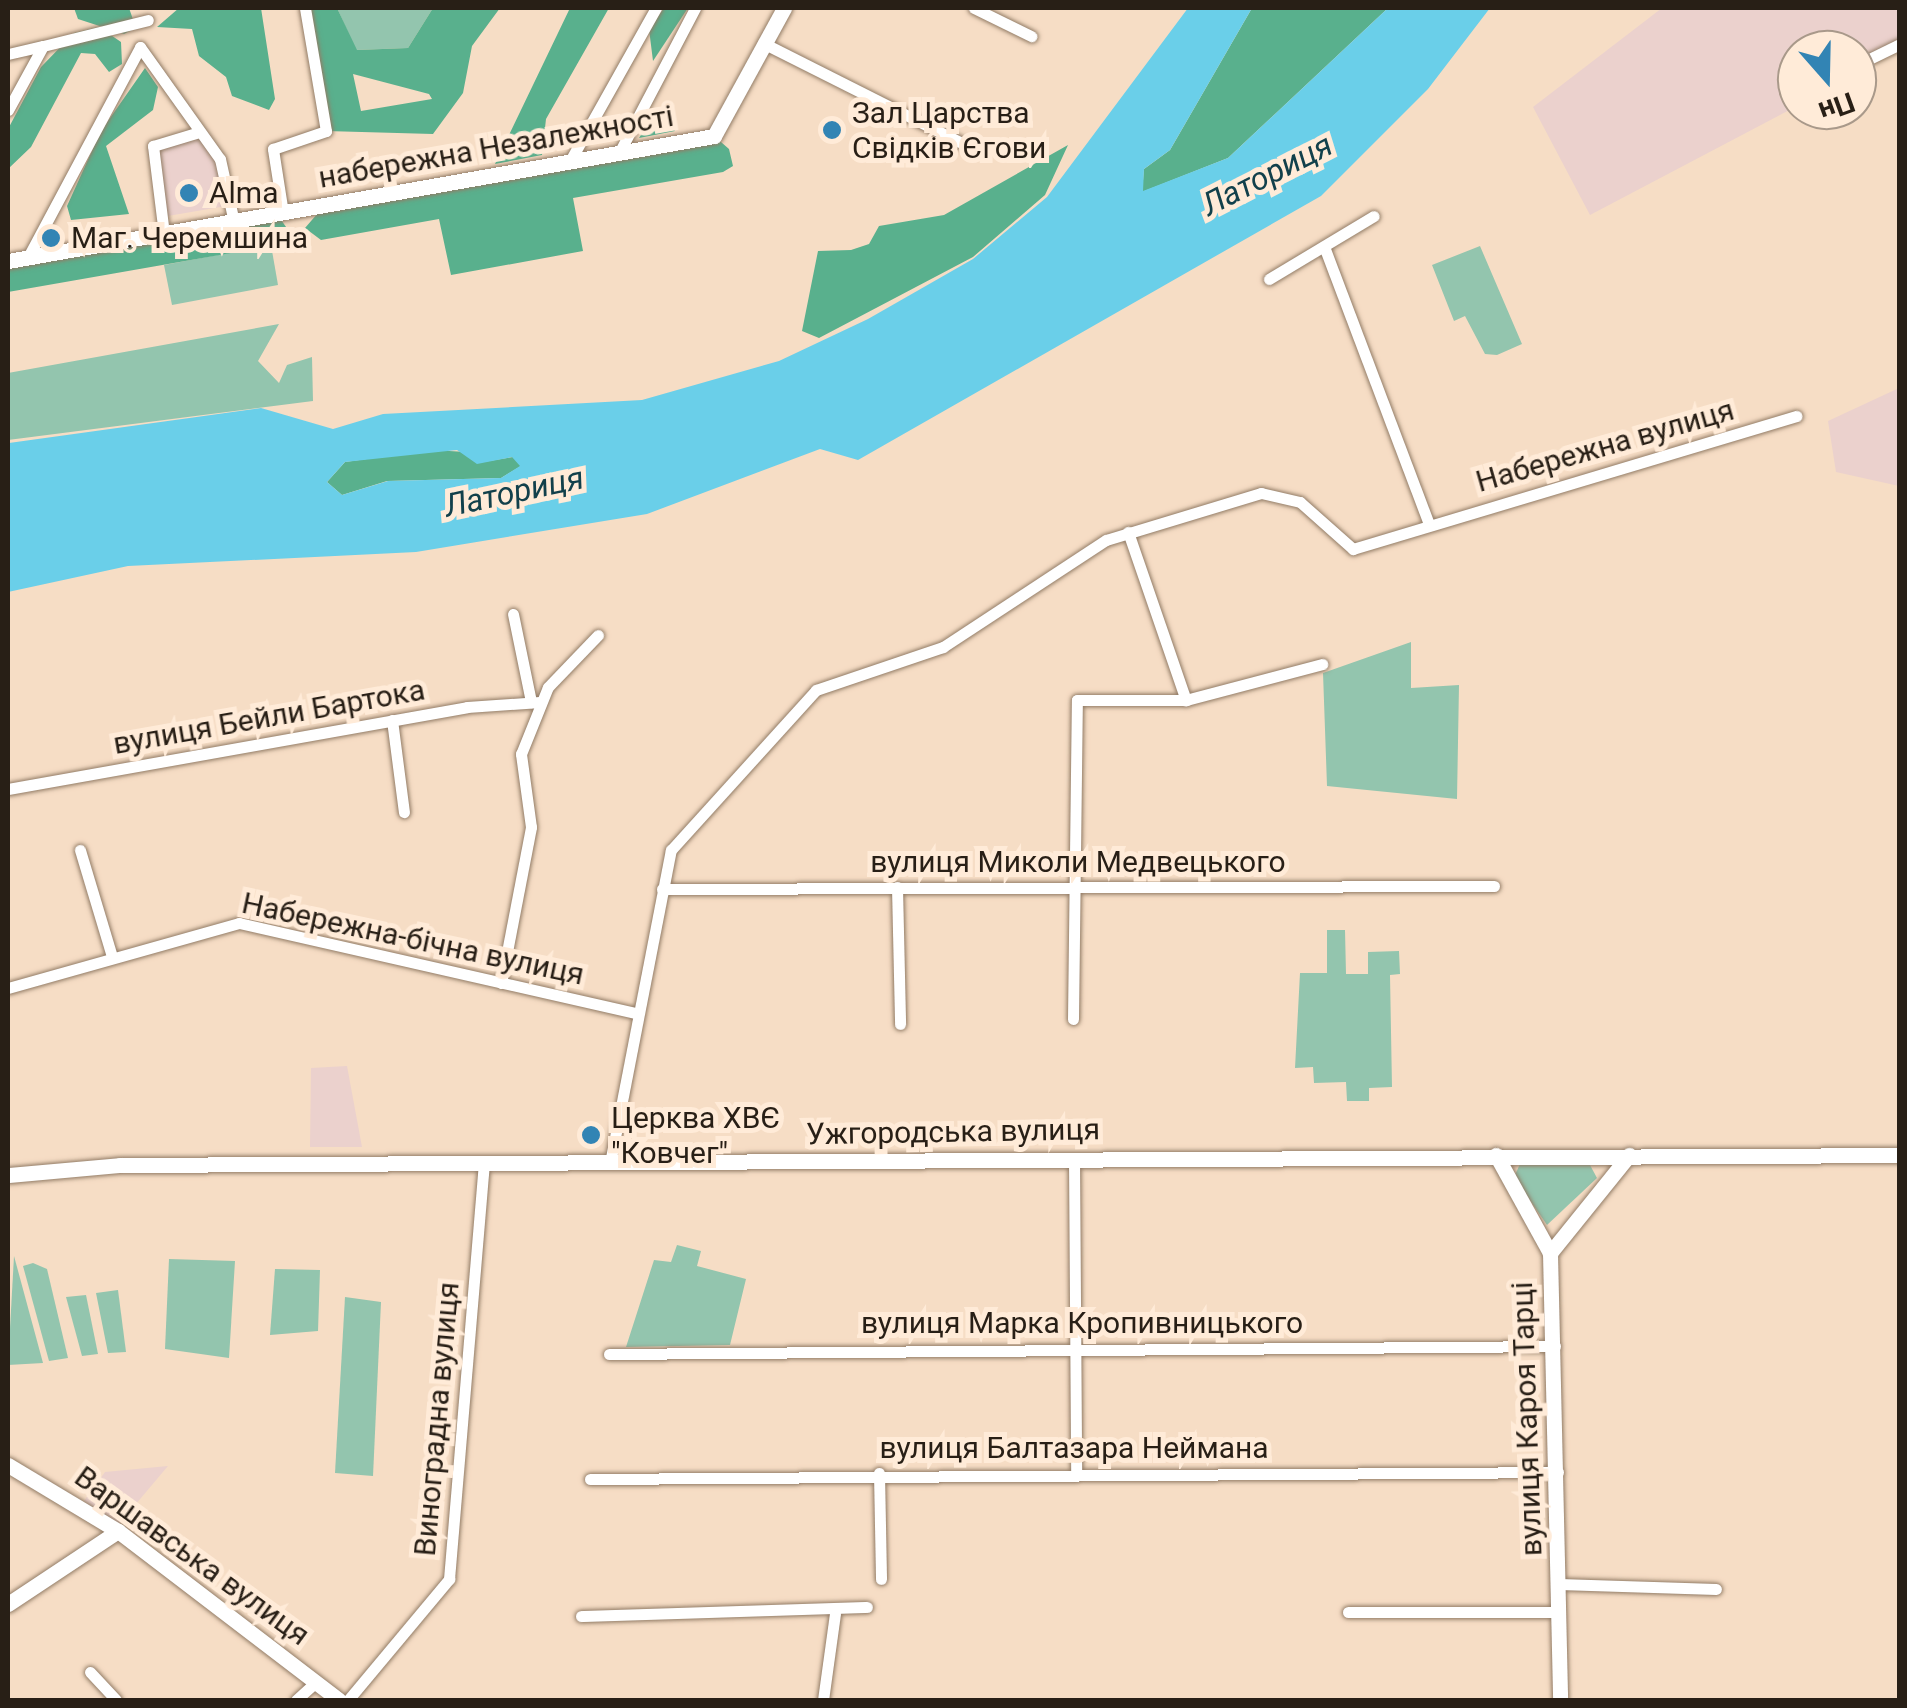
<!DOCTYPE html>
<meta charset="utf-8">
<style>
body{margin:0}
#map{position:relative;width:1907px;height:1708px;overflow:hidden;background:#f6ddc5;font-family:Roboto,sans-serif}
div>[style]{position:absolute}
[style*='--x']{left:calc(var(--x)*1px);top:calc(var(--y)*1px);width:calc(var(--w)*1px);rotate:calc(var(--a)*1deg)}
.commercial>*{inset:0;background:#ebd1cd}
.green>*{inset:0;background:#93c5ae}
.forest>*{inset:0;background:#59b08d}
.water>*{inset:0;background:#6acfe9}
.roads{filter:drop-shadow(0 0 2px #927c66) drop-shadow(0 0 2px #927c66)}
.street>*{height:11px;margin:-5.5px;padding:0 5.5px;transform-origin:5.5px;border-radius:5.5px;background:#fff}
.secondary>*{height:15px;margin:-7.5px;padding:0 7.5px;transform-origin:7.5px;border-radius:7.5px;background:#fff}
.dots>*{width:28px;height:28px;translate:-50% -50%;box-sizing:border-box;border:5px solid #ffebd8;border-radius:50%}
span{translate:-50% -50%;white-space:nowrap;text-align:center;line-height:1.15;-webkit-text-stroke:10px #ffebd8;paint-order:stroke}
.poi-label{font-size:30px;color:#281f16}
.left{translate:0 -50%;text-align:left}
.street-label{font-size:30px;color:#281f16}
.water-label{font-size:32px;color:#12404b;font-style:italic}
.frame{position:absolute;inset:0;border:10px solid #281f16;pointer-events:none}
.north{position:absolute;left:1777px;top:30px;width:100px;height:100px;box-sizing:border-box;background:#ffebd8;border:2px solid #a9998a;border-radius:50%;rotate:160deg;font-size:28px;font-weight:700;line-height:40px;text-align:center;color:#281f16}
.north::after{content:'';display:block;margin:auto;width:35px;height:45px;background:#3284b4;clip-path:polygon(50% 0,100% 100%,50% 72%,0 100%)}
</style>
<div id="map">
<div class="commercial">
<div style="clip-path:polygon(1662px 8px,1899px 8px,1899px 44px,1857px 65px,1857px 50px,1797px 50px,1797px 106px,1590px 215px,1533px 107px)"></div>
<div style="clip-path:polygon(196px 133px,220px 159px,232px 205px,162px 217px,153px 146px)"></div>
<div style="clip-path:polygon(1899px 388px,1899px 486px,1836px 472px,1828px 421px)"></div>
<div style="clip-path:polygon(347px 1066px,362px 1147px,310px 1147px,311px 1068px)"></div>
<div style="clip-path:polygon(168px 1466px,119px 1524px,84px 1501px,105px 1472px)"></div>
</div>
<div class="green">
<div style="clip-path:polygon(337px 8px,433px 8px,408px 48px,356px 50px)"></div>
<div style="clip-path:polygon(271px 245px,278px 285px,172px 305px,164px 265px)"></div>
<div style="clip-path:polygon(1480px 246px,1522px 344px,1497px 355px,1485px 354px,1465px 316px,1454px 321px,1432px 265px)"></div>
<div style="clip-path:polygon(279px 324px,258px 361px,279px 383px,287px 365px,312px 357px,313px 401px,8px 440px,8px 373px)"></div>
<div style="clip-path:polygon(1411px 642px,1411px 688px,1459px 685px,1457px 799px,1327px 786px,1323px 673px)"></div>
<div style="clip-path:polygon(1327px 930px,1345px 930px,1346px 974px,1368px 974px,1368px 952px,1399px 951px,1400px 974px,1390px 975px,1392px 1087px,1369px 1088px,1369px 1101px,1347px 1101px,1346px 1082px,1314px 1083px,1313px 1067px,1295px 1068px,1300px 973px,1327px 973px)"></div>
<div style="clip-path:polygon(1520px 1164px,1590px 1165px,1597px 1178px,1547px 1225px,1514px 1177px)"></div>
<div style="clip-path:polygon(677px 1245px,701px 1251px,697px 1266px,746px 1279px,730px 1345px,626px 1347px,654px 1260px,671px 1262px)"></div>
<div style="clip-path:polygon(14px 1256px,43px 1363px,8px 1365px)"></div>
<div style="clip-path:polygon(169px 1259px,235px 1261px,229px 1358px,165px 1349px)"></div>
<div style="clip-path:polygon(33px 1263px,47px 1269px,68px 1358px,49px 1361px,23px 1266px)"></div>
<div style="clip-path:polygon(275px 1269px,320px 1270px,318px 1331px,270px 1335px)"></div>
<div style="clip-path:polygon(118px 1290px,126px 1352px,108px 1353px,96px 1293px)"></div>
<div style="clip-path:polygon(86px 1295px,98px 1354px,82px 1356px,66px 1297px)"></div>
<div style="clip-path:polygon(345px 1297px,381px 1302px,373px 1476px,335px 1473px)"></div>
</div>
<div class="forest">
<div style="clip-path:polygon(74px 8px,129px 8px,136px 28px,124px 34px,78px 19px)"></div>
<div style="clip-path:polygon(179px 8px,261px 8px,275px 99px,269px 110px,232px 96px,226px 77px,199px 56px,192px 29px,157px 27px)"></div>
<div style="clip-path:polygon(evenodd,305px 8px,337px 8px,357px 50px,408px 48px,433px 8px,500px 8px,472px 46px,463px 93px,433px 134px,326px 131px,305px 8px,353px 74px,429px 94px,432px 99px,361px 111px,353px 74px)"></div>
<div style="clip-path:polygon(570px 8px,609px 8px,546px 119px,542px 155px,495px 164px)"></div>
<div style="clip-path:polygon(664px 8px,688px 8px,653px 61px,649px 29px)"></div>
<div style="clip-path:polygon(1252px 8px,1388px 8px,1228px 158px,1142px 192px,1144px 169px,1170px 150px)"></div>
<div style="clip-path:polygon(99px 27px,121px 42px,122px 64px,109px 72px,95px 54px,81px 53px,31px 147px,8px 169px,8px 129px,41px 67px,74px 33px)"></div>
<div style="clip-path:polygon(145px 68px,158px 87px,153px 110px,106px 146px,129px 214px,71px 220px,67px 206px,101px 131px)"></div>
<div style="clip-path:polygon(662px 112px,675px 131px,639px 138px,653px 116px)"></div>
<div style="clip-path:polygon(714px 136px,729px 149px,733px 166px,723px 172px,573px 198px,583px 251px,451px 275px,439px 219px,321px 240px,305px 228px,324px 206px)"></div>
<div style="clip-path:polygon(1068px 145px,1045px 195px,973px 257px,819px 338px,802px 331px,818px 251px,851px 250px,869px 244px,879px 226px,944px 215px)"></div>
<div style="clip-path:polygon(277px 214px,293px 237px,278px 252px,271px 246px,8px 292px,8px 260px)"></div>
<div style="clip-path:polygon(432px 450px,466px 452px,477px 463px,513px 457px,521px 466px,501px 478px,387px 481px,342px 495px,327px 482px,345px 462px)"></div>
</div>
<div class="water">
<div style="clip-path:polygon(evenodd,1188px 8px,1252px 8px,1170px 150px,1144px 169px,1143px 191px,1228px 158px,1388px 8px,1490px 8px,1428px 89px,1321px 196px,858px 460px,820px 449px,647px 514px,416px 552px,128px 566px,8px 592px,9px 443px,261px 408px,333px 429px,383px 414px,642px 400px,779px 361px,868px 319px,973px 259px,1047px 197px,1188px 8px,457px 450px,477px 464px,512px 457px,520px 466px,501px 478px,388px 481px,342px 495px,327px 482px,345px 462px,457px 450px)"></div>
</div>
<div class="roads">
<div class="street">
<div style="--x:974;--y:8;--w:64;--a:26.2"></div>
<div style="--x:763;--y:43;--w:229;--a:26.7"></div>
<div style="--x:8;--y:54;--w:36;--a:-13"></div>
<div style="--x:1857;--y:65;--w:48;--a:-26"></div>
<div style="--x:8;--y:110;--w:73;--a:-61.3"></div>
<div style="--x:43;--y:46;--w:108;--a:-13.9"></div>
<div style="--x:619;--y:153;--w:164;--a:-62.3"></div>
<div style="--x:570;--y:161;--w:176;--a:-60.7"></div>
<div style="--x:283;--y:213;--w:65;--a:-98.9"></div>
<div style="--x:273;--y:149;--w:56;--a:-18.8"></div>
<div style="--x:326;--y:131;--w:125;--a:-99.7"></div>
<div style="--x:164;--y:234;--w:89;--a:-97.1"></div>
<div style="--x:153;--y:146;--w:45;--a:-16.8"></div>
<div style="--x:1325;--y:249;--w:294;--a:69.3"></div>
<div style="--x:28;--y:257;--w:238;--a:-61.9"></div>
<div style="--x:140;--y:47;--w:138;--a:54.5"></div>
<div style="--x:220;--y:159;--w:65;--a:77.5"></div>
<div style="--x:1269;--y:279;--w:122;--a:-31"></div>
<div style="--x:1128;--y:532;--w:178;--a:71"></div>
<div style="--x:1186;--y:700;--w:141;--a:-14.8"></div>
<div style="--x:513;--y:614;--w:90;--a:78.4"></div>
<div style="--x:392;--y:720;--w:93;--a:82.6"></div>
<div style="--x:8;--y:789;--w:466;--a:-10.1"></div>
<div style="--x:467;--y:707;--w:73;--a:-3.9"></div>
<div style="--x:80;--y:850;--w:112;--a:73.3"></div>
<div style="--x:897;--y:887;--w:137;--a:88.7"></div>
<div style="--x:662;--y:889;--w:832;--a:-0.21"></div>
<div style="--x:501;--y:983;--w:159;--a:-79.1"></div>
<div style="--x:531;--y:827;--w:74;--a:-97.8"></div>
<div style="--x:521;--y:754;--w:72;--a:-68.1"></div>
<div style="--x:548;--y:687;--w:72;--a:-46.1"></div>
<div style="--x:8;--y:988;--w:240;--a:-15.7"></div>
<div style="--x:239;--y:923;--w:407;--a:12.8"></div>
<div style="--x:1073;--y:1019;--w:319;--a:-89.3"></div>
<div style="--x:1077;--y:700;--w:109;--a:0"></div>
<div style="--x:1074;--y:1158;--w:318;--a:89.6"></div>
<div style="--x:610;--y:1163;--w:319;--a:-79"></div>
<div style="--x:671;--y:850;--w:216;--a:-47.8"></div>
<div style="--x:816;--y:690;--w:134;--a:-18.7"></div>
<div style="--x:943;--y:647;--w:195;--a:-33.3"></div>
<div style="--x:1106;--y:540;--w:162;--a:-16.9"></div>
<div style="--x:1261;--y:493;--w:40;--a:13"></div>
<div style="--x:1300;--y:502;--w:71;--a:41.6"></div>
<div style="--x:1353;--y:549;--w:463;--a:-16.7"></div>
<div style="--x:609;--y:1354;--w:946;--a:-0.48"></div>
<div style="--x:879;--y:1473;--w:106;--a:88.9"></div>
<div style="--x:590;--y:1479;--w:968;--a:-0.41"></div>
<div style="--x:1559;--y:1584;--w:157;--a:1.8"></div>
<div style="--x:1348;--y:1612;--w:211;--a:0"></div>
<div style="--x:581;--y:1616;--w:286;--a:-1.8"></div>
<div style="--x:90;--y:1672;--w:38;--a:47"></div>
<div style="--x:296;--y:1700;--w:27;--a:-42"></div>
<div style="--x:348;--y:1700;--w:158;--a:-50.1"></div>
<div style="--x:449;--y:1579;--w:416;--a:-85.2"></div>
<div style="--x:823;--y:1700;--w:87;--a:-82.1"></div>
</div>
<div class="secondary">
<div style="--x:8;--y:261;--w:717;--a:-10.04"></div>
<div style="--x:714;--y:136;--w:146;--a:-61.3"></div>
<div style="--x:1496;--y:1155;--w:112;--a:61.1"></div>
<div style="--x:1550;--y:1253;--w:447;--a:88.7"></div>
<div style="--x:8;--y:1175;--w:112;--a:-5.1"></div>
<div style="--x:120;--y:1165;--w:1780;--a:-0.32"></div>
<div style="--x:1550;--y:1253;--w:126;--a:-51.1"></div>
<div style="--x:8;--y:1465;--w:128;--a:31"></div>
<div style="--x:118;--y:1531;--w:278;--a:37.4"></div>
<div style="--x:8;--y:1604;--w:132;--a:-33.6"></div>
</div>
</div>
<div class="dots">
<div style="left:832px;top:130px;background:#3284b4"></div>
<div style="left:189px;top:193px;background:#3284b4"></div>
<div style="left:51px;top:238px;background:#3284b4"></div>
<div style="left:591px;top:1135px;background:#3284b4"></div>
</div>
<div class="poi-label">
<span class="left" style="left:852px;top:130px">Зал Царства<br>Свідків Єгови</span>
<span class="left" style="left:209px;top:193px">Alma</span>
<span class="left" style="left:71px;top:238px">Маг. Черемшина</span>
<span class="left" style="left:611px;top:1135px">Церква ХВЄ<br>"Ковчег"</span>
</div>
<div class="street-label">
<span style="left:496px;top:147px;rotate:-10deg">набережна Незалежності</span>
<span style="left:1605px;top:446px;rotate:-16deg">Набережна вулиця</span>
<span style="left:269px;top:717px;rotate:-10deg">вулиця Бейли Бартока</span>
<span style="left:1078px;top:862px">вулиця Миколи Медвецького</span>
<span style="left:413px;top:939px;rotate:12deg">Набережна-бічна вулиця</span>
<span style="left:953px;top:1132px;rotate:-1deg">Ужгородська вулиця</span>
<span style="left:1082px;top:1323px">вулиця Марка Кропивницького</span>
<span style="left:437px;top:1419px;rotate:-85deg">Виноградна вулиця</span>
<span style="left:1527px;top:1419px;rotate:-92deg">вулиця Кароя Тарці</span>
<span style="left:1074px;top:1448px">вулиця Балтазара Неймана</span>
<span style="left:192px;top:1556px;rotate:36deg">Варшавська вулиця</span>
</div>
<div class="water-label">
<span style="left:1267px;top:175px;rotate:-27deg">Латориця</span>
<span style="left:514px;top:492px;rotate:-12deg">Латориця</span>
</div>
<div class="frame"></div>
<div class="north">Пн</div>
</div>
